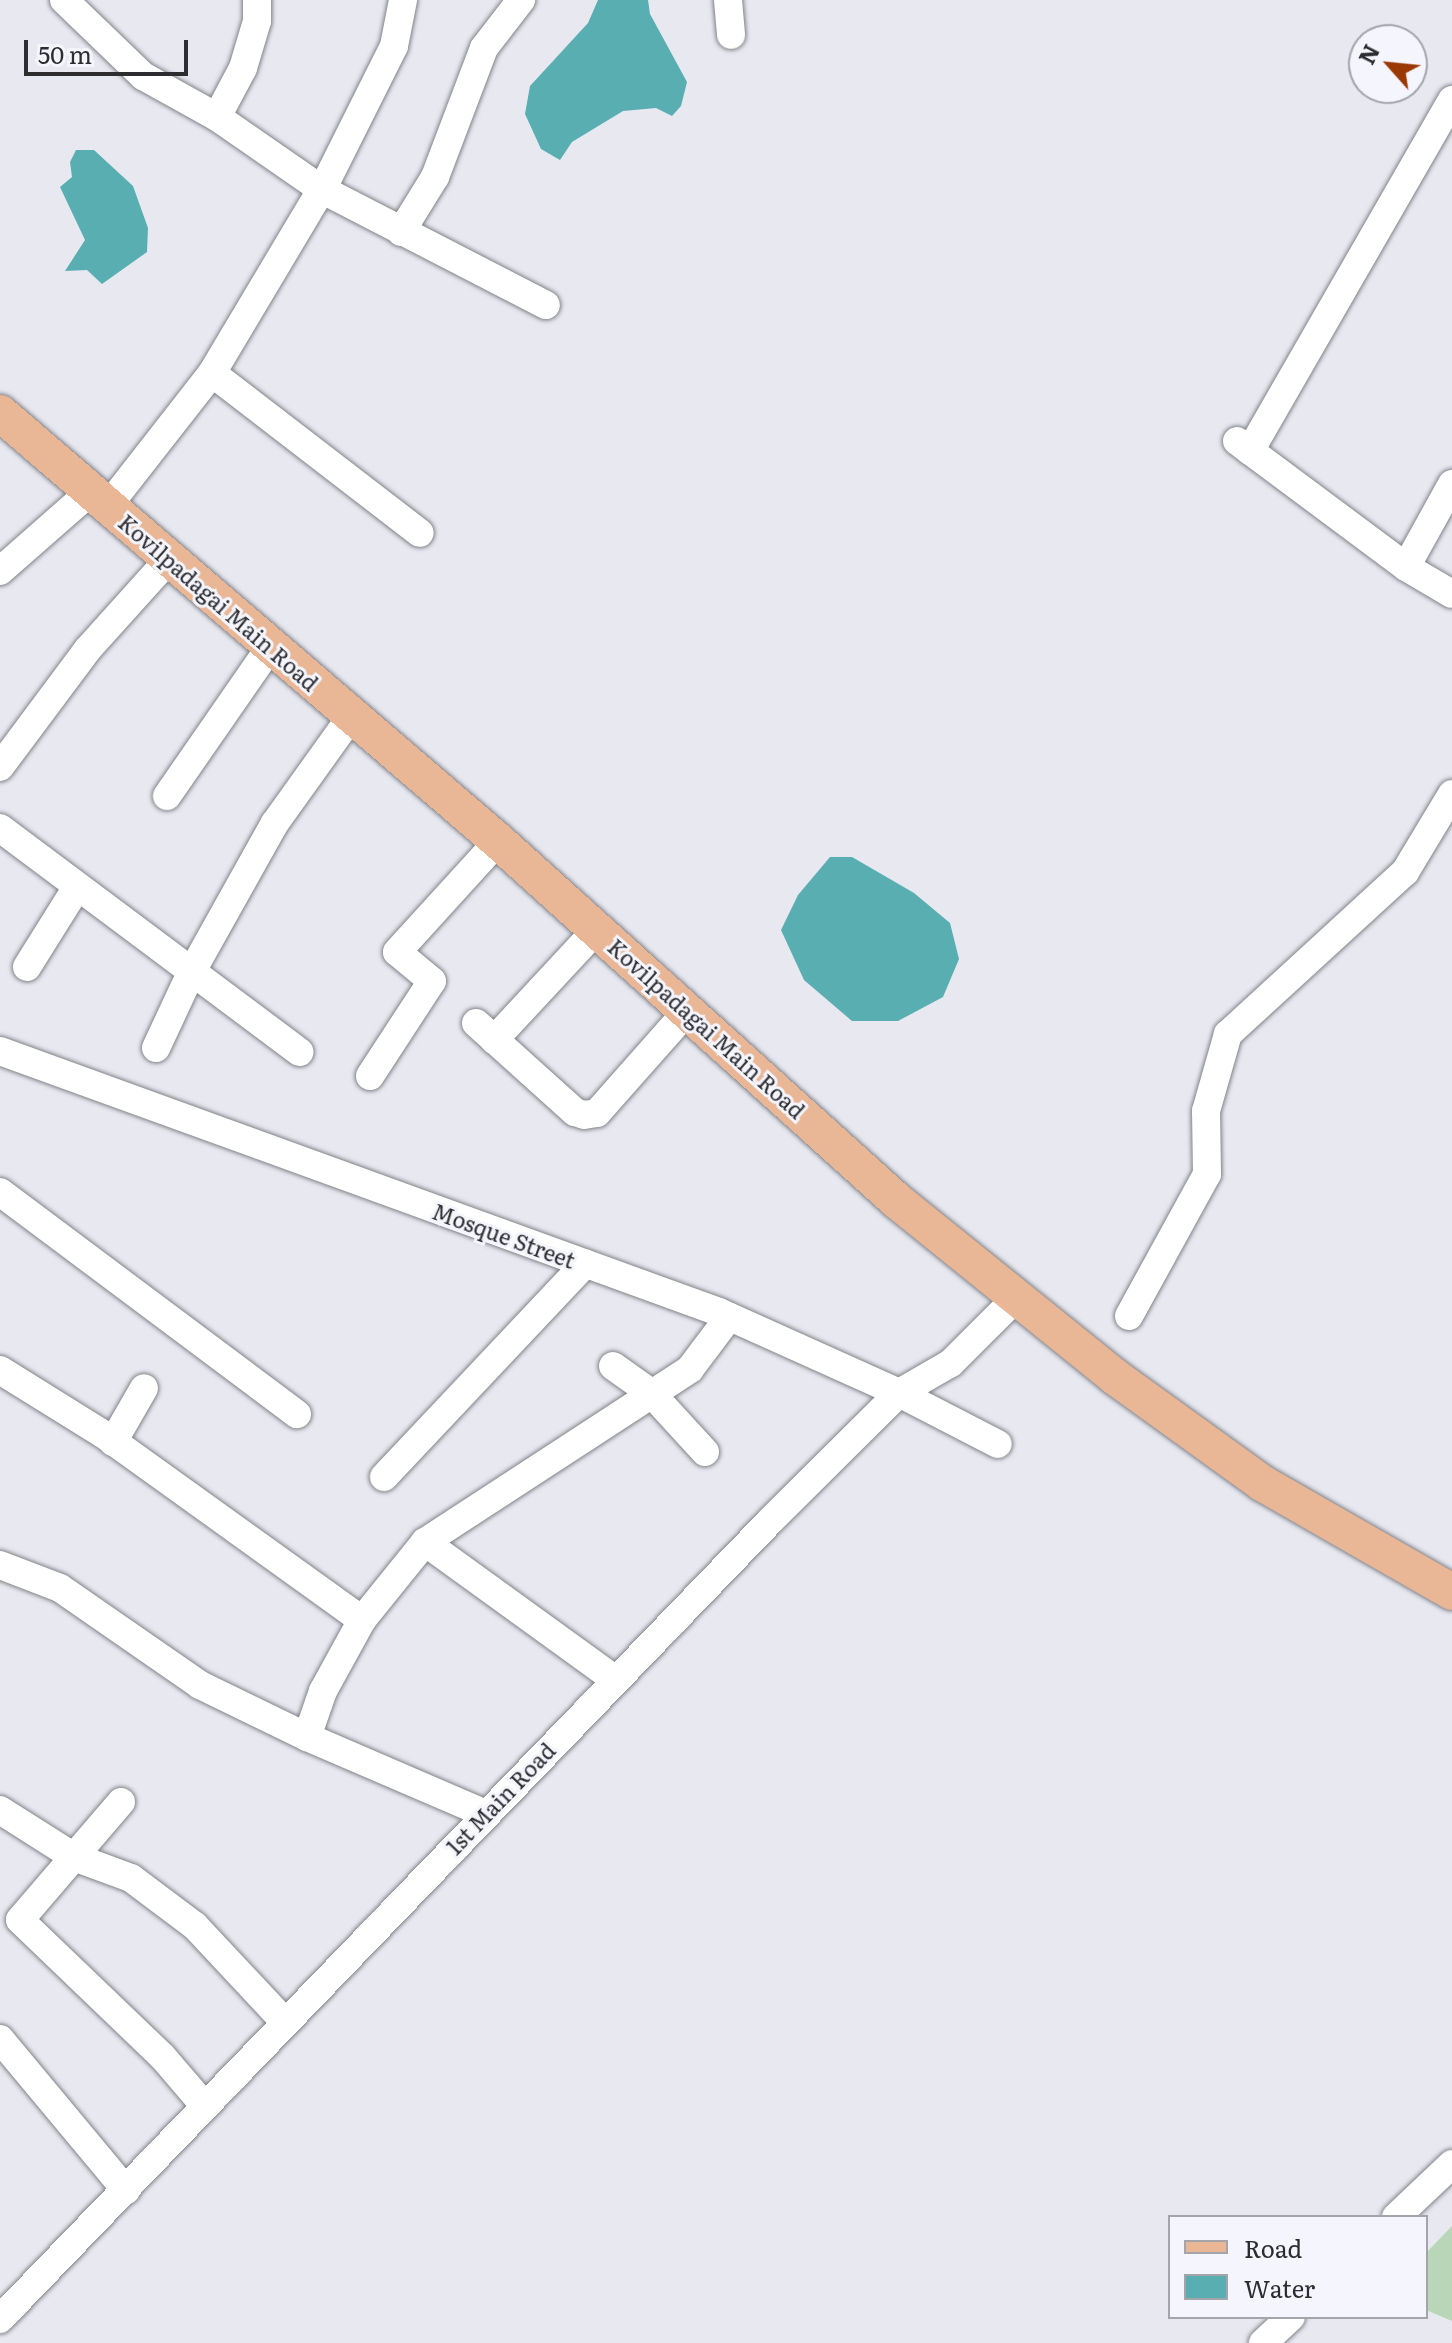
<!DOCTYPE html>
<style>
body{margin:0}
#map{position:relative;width:1452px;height:2343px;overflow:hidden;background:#e7e8f0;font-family:Literata,serif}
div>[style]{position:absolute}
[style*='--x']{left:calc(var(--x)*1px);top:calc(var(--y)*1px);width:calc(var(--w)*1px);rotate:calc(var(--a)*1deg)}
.green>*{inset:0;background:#b9d6b9}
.water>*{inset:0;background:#58aeb1}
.roads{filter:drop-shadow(0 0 2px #828389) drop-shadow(0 0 2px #828389)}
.minor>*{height:28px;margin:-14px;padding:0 14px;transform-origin:14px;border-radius:14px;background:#fff}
.major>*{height:36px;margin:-18px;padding:0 18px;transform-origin:18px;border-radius:18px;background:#e9b796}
span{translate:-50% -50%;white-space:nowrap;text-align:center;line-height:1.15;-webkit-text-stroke:6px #f4f5fd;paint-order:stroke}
.street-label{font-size:22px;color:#2d2d30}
.legend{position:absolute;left:1168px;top:2215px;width:260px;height:104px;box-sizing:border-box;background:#f4f5fd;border:2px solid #a4a5ab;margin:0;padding:10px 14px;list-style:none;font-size:24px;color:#2d2d30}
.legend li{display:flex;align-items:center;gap:16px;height:40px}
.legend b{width:40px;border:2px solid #a4a5ab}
.north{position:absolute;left:1348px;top:24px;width:80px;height:80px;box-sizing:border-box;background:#f4f5fd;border:2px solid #a4a5ab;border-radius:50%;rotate:297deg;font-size:22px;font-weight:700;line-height:32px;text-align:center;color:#2d2d30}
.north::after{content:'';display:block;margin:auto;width:28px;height:36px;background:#9c3805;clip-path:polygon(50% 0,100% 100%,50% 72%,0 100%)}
.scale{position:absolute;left:24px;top:40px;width:164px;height:36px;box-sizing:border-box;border:4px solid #2d2d30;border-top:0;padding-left:10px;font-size:24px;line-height:28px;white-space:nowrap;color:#2d2d30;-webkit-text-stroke:6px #f4f5fd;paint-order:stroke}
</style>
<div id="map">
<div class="green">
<div style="clip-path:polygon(1452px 2226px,1452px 2321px,1426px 2310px,1426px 2253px)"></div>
</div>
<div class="water">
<div style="clip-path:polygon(598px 0,648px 0,650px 14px,687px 82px,681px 106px,672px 116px,656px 108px,623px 111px,572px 142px,560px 160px,541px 149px,525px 114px,530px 86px,588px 23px)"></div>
<div style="clip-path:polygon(76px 150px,94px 150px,133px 186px,148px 228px,147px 252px,102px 284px,87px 270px,65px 271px,85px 240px,60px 187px,72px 177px,70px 162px)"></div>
<div style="clip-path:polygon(830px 857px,852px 857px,914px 893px,950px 923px,959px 959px,943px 997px,898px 1021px,852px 1021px,804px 980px,781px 930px,798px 895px)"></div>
</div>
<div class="roads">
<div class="minor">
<div style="--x:64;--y:0;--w:110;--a:43.9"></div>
<div style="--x:143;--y:76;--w:85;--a:29"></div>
<div style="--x:217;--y:117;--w:126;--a:34.7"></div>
<div style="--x:321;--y:189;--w:253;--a:27.3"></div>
<div style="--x:728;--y:0;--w:35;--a:85"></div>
<div style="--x:217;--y:117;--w:55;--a:-62"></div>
<div style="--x:243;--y:68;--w:49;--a:-73.4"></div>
<div style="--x:257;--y:21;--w:21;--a:-90"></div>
<div style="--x:401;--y:232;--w:65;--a:-58.3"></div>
<div style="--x:435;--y:177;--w:138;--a:-69.2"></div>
<div style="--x:484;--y:48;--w:61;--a:-52.4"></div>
<div style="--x:212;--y:373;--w:262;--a:37.6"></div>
<div style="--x:1237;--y:441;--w:211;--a:36.7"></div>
<div style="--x:1406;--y:567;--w:53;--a:30.4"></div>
<div style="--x:1250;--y:451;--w:405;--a:-60.1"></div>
<div style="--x:108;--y:506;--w:169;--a:-52"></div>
<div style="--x:212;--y:373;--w:222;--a:-59.2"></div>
<div style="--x:326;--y:182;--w:152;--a:-63.4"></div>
<div style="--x:394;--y:46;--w:47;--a:-78.9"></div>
<div style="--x:1406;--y:567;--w:95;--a:-61"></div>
<div style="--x:0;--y:571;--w:121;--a:-41.3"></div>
<div style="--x:0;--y:767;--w:147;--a:-53.3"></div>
<div style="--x:88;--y:649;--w:121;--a:-48"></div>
<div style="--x:167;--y:796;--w:181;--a:-55.3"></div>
<div style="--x:0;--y:828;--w:374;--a:36.8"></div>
<div style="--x:27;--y:967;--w:94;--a:-58"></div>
<div style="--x:476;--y:1023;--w:133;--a:42"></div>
<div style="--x:575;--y:1112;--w:9;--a:18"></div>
<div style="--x:584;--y:1115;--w:13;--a:-9"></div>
<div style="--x:597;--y:1113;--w:137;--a:-48.5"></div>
<div style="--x:494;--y:1040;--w:151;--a:-47.1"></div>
<div style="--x:156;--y:1048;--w:83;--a:-65"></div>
<div style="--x:191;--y:973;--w:172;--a:-60.8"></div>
<div style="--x:275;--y:823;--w:130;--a:-54.4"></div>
<div style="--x:0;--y:1051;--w:765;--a:19.95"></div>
<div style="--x:719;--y:1312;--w:197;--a:24.2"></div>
<div style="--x:899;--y:1393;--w:111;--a:27.3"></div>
<div style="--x:370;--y:1076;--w:113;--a:-56.9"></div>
<div style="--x:432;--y:981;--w:45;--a:-140.4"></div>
<div style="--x:397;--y:952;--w:150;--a:-47.7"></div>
<div style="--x:0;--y:1192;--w:371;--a:36.8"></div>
<div style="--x:1129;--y:1316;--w:162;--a:-61.2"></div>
<div style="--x:1207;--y:1174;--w:63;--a:-90.9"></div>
<div style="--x:1206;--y:1111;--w:80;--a:-74.1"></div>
<div style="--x:1228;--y:1034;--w:240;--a:-42.5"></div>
<div style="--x:1405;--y:872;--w:91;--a:-58.9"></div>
<div style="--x:613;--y:1366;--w:47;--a:35.4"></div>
<div style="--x:651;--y:1393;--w:80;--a:47.5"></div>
<div style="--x:0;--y:1370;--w:121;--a:31.9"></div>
<div style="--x:103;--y:1434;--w:319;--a:35.7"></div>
<div style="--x:113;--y:1442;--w:62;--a:-60.1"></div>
<div style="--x:384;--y:1477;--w:293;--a:-46.7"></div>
<div style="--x:425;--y:1542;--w:233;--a:35.9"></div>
<div style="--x:0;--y:1565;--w:64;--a:21"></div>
<div style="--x:60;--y:1588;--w:170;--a:34.7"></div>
<div style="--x:200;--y:1685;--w:119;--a:25.9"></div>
<div style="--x:121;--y:1802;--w:155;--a:130.6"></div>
<div style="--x:20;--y:1920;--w:197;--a:43.8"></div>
<div style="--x:162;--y:2056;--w:65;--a:49.4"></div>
<div style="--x:0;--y:1810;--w:88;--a:32.4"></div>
<div style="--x:74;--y:1857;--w:61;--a:20.2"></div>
<div style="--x:131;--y:1878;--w:80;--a:36.9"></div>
<div style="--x:195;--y:1926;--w:130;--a:46.9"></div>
<div style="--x:486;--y:1814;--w:195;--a:-156.7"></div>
<div style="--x:307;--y:1737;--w:49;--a:-70.8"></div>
<div style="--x:323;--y:1691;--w:81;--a:-61.2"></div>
<div style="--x:362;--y:1620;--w:100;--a:-51.1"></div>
<div style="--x:425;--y:1542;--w:316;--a:-33.1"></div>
<div style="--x:690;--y:1369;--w:65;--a:-53.1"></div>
<div style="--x:0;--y:2039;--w:197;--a:50.2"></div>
<div style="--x:1396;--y:2217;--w:77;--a:-43.4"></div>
<div style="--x:0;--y:2319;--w:1109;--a:-46.02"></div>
<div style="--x:770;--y:1521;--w:182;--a:-44.8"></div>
<div style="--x:899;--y:1393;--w:60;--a:-30"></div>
<div style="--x:951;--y:1363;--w:93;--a:-45"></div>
<div style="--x:1263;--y:2343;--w:38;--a:-43"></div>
</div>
<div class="major">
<div style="--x:0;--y:413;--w:657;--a:40.68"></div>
<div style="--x:498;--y:841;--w:536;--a:42.05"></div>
<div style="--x:896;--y:1200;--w:282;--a:38.9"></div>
<div style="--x:1115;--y:1377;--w:181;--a:35.8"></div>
<div style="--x:1262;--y:1483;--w:219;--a:29.8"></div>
</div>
</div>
<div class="street-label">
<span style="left:219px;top:602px;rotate:41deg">Kovilpadagai Main Road</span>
<span style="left:707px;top:1028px;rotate:42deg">Kovilpadagai Main Road</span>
<span style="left:504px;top:1235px;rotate:20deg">Mosque Street</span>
<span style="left:500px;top:1798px;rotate:-46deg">1st Main Road</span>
</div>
<ul class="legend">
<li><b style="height:10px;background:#e9b796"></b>Road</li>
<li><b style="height:22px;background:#58aeb1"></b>Water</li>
</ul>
<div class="north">N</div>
<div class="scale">50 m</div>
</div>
